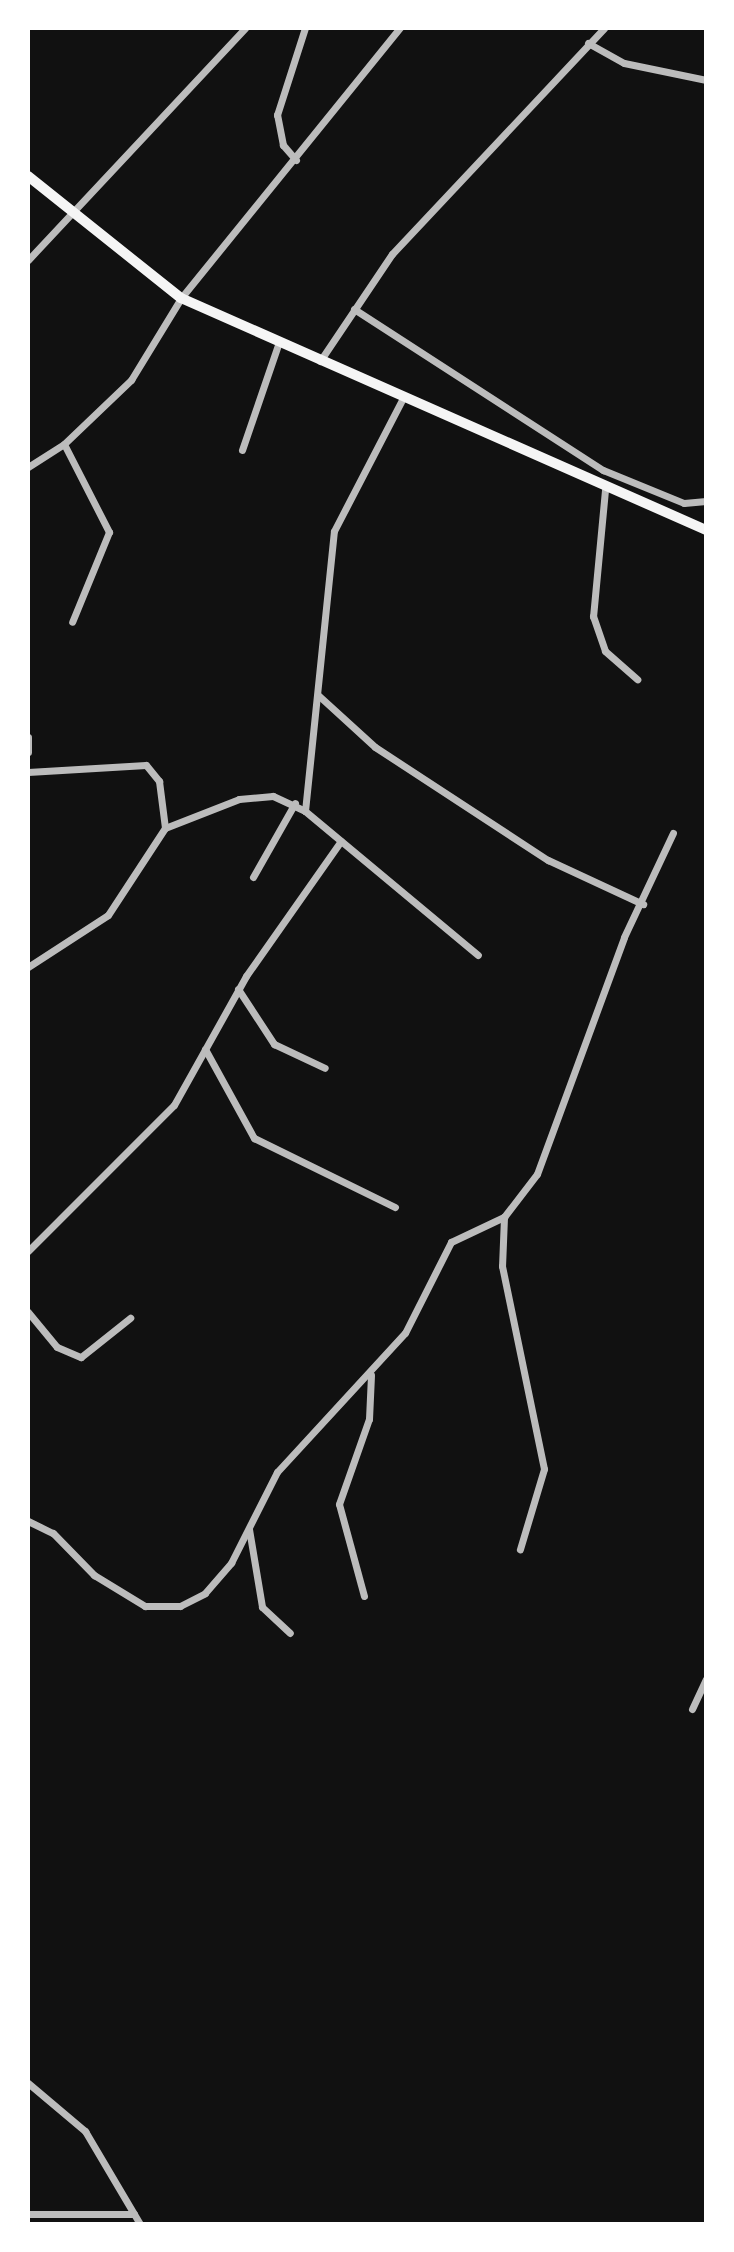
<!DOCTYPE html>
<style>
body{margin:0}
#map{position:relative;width:734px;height:2252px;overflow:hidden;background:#111;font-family:"Archivo Narrow",sans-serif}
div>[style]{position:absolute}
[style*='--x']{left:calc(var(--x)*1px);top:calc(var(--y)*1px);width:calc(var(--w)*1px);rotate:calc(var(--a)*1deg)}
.minor>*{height:7px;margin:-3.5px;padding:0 3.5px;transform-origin:3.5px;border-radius:3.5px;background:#bcbcbc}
.secondary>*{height:10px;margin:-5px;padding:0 5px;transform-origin:5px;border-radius:5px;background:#f5f5f5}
span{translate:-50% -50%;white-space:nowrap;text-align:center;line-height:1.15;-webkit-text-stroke:7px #fff;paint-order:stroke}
.frame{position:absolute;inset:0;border:30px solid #fff;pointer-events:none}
</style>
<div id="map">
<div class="minor">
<div style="--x:588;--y:43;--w:41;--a:29.1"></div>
<div style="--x:624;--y:63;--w:84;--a:11.7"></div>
<div style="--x:296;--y:160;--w:20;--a:-131"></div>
<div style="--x:283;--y:145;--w:31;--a:-101"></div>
<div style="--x:277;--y:115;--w:91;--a:-72.2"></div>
<div style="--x:28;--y:260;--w:318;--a:-46.9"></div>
<div style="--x:354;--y:309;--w:297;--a:32.9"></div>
<div style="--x:603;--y:470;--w:87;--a:22.2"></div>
<div style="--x:684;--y:503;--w:22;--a:-5"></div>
<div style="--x:320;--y:361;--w:129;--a:-56.1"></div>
<div style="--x:392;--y:254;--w:310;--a:-46.8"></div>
<div style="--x:64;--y:444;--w:99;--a:62.9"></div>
<div style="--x:109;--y:532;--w:97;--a:112.3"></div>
<div style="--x:242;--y:450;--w:114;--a:-71.1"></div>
<div style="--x:28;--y:467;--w:43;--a:-32.6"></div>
<div style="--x:64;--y:444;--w:93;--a:-43.7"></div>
<div style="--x:131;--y:380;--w:96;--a:-58.6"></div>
<div style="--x:181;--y:298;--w:348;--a:-51"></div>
<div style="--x:605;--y:490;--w:127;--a:95.4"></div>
<div style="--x:593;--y:616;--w:37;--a:71"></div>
<div style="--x:605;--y:651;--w:43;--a:41.2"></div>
<div style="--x:318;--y:695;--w:77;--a:42.4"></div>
<div style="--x:375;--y:747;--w:207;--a:33.2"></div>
<div style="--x:548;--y:860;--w:105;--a:24.9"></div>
<div style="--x:28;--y:737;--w:15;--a:90"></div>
<div style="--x:28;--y:772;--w:118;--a:-3.4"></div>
<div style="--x:146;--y:765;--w:21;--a:51"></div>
<div style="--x:159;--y:781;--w:47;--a:82.7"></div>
<div style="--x:305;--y:811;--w:281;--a:-84.1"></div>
<div style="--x:334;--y:531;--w:150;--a:-62.6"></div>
<div style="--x:253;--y:877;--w:85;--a:-60.4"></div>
<div style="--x:28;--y:967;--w:95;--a:-33"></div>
<div style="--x:108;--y:915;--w:104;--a:-56.8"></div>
<div style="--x:165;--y:828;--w:79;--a:-21.4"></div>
<div style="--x:239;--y:799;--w:34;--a:-5"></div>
<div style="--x:273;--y:796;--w:35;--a:25"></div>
<div style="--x:305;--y:811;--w:225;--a:39.8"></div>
<div style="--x:238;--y:989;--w:66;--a:56.8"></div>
<div style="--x:274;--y:1044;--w:56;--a:25.2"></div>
<div style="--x:205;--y:1049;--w:102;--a:61.2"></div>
<div style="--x:254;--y:1138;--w:157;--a:26.1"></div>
<div style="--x:504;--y:1217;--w:49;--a:92.3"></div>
<div style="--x:502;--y:1266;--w:207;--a:78.3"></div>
<div style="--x:544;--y:1469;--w:84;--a:106.7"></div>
<div style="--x:28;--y:1251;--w:206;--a:-45"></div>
<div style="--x:174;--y:1105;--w:148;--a:-60.8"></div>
<div style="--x:246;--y:976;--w:165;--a:-54.9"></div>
<div style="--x:28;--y:1312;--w:45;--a:50.4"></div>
<div style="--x:57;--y:1347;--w:26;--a:23"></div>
<div style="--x:81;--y:1357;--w:63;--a:-38.5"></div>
<div style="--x:28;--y:1521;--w:28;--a:26"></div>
<div style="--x:53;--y:1533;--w:59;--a:45.7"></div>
<div style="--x:94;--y:1575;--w:60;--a:31.3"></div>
<div style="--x:145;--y:1606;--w:35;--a:0"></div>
<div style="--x:180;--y:1606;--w:28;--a:-27"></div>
<div style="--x:205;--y:1593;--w:40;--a:-49"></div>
<div style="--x:231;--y:1563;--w:102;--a:-63.2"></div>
<div style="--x:277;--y:1472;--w:189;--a:-47.4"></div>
<div style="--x:405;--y:1333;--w:102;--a:-63.2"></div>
<div style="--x:451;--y:1242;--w:59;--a:-25.3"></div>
<div style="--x:504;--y:1217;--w:54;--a:-52.5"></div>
<div style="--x:537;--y:1174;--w:252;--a:-69.8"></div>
<div style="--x:624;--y:937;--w:115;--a:-64.8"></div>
<div style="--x:249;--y:1529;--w:79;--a:80.5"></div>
<div style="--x:262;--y:1607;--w:38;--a:43"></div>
<div style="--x:364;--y:1596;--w:95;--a:-105.2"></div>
<div style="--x:339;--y:1504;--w:90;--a:-70.6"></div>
<div style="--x:369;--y:1419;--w:44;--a:-87.4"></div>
<div style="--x:692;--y:1709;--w:33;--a:-65"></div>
<div style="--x:28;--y:2083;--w:75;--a:40.1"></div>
<div style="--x:85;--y:2131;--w:108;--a:59.4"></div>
<div style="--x:28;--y:2214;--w:106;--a:0"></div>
</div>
<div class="secondary">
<div style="--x:28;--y:176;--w:196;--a:38.6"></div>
<div style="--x:181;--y:298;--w:574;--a:23.84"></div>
</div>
<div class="frame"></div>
</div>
